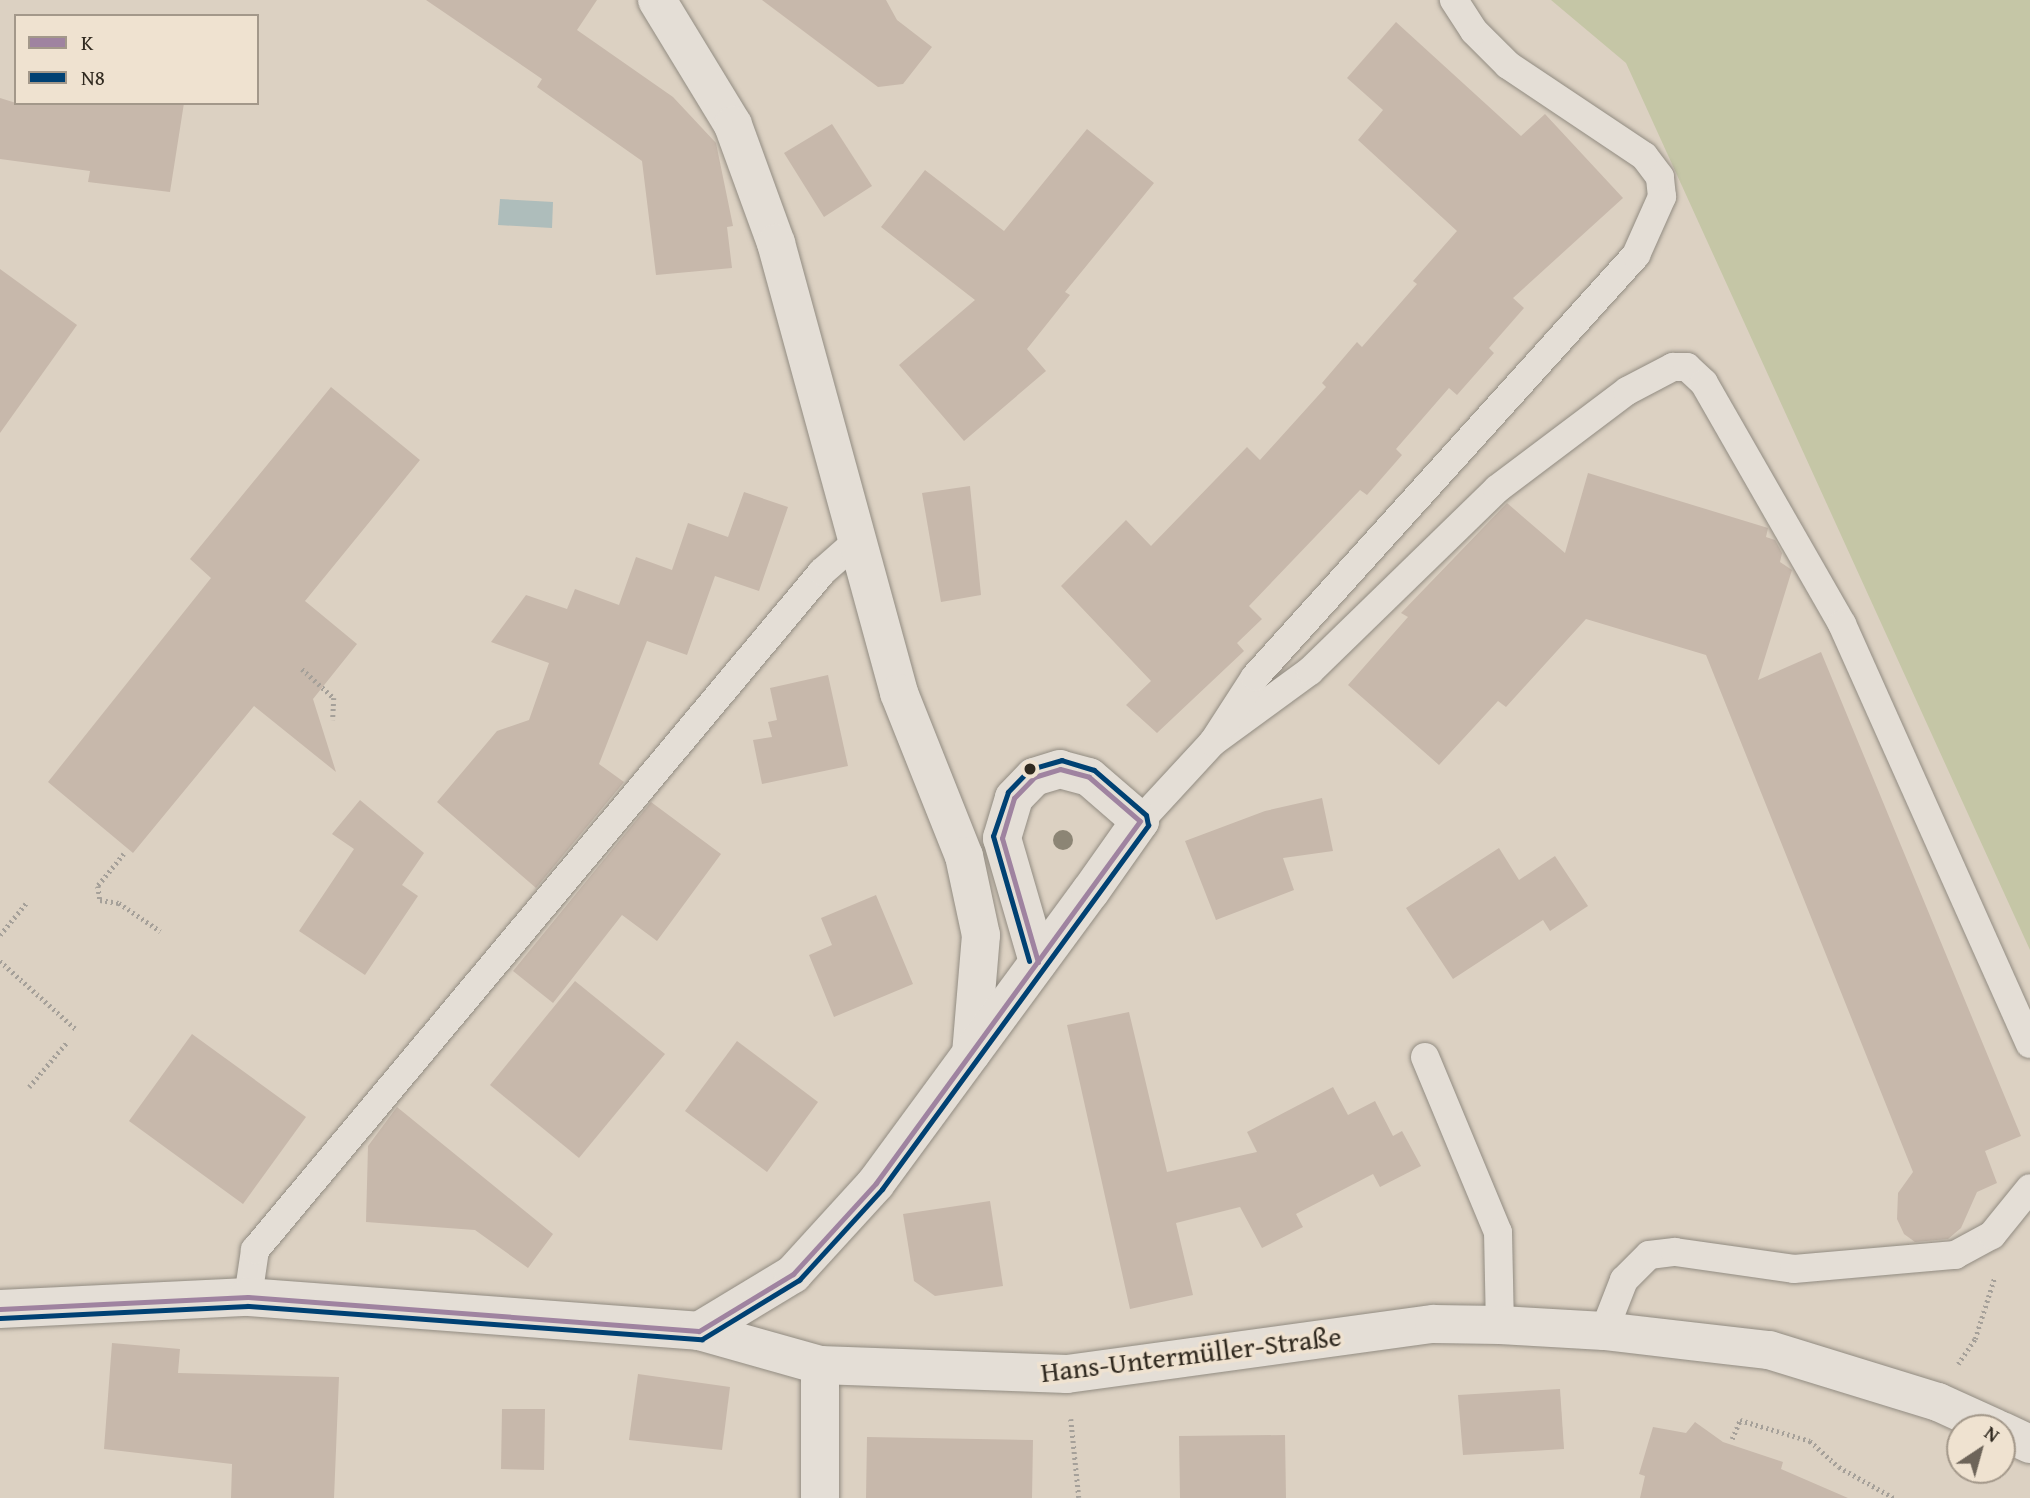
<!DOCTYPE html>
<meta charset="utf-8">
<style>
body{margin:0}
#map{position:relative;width:2030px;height:1498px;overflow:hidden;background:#dcd1c2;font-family:"Gentium Book Plus",serif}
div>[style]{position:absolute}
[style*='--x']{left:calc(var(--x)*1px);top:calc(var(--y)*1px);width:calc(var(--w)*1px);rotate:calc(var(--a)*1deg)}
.green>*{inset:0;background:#c5c6a6}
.water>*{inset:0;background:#aebdbb}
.building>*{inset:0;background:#c7b8ab}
.path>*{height:4.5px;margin-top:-2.25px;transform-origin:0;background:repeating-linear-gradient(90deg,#a5a099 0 2px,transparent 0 5.5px)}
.roads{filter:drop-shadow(0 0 2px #928c82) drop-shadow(0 0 2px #928c82)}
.service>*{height:28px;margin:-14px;padding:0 14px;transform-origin:14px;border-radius:14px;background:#e4ded6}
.minor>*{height:38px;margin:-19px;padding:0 19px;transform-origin:19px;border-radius:19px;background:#e4ded6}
.bus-1>*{height:5px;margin:-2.5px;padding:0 2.5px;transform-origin:2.5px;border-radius:2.5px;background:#9f83a0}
.bus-2>*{height:5px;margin:-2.5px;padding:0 2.5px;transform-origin:2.5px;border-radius:2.5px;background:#004173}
.trees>*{width:20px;height:20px;margin:-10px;border-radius:50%;background:#8c8575}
.dots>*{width:19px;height:19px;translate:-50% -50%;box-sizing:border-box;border:4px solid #efe2d0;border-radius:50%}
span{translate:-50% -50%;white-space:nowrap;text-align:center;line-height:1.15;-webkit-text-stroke:7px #efe2d0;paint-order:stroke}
.street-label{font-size:28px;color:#312a20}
.legend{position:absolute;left:14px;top:14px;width:245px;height:91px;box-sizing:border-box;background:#efe2d0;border:2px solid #a3988a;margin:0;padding:9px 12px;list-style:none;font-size:21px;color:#312a20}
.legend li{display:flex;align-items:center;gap:14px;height:35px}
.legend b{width:35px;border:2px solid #a3988a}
.north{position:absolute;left:1946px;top:1414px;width:70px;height:70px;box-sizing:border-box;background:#efe2d0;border:2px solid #a3988a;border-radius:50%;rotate:36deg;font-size:19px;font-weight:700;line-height:28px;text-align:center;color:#312a20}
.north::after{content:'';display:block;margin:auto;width:24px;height:32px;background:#6d6459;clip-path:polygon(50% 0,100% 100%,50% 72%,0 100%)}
</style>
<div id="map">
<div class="green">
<div style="clip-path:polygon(1551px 0,2030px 0,2030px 950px,1626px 63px)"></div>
</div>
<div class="water">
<div style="clip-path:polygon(500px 199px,553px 202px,552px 228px,498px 225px)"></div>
</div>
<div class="building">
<div style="clip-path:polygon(426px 0,597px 0,577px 30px,673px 97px,716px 143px,733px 226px,727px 227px,732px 268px,656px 275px,642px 161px,537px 87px,542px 79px)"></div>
<div style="clip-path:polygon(762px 0,886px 0,897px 20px,932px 47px,903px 84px,878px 87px)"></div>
<div style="clip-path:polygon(1396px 22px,1521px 136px,1545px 114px,1623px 198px,1513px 298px,1524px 308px,1489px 348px,1494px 353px,1457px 395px,1449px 388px,1396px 449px,1402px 455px,1367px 495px,1360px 490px,1249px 606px,1262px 619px,1237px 643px,1244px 651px,1157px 733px,1126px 705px,1151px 681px,1061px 586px,1126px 520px,1151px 546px,1247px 447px,1260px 460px,1326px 387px,1322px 383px,1357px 342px,1362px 347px,1417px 284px,1413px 281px,1457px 231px,1358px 140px,1383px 110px,1347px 78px)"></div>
<div style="clip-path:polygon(0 98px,16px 103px,184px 103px,170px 192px,88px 182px,90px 171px,0 159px)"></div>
<div style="clip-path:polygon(832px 124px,872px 186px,824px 217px,784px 153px)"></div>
<div style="clip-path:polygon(1087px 129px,1154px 183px,1065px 292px,1070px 295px,1027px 349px,1046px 371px,964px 441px,899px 365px,975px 300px,881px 227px,925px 170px,1004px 231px)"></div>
<div style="clip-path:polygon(0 269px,77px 325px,0 433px)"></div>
<div style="clip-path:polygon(331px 387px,420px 460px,305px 601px,357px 644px,313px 699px,336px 772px,254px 706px,133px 853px,48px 782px,211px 578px,190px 559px)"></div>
<div style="clip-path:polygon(1588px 473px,1768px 528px,1766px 537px,1775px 540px,1782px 553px,1780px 562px,1792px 570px,1758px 680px,1821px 652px,2021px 1136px,1985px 1151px,1997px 1183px,1977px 1192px,1961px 1228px,1948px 1239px,1915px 1242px,1904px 1234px,1897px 1219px,1898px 1193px,1913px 1172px,1706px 655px,1586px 619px,1506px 707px,1498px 701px,1439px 765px,1348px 685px,1408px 617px,1401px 613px,1507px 503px,1565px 553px)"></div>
<div style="clip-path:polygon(970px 486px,981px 595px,941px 602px,922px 493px)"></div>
<div style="clip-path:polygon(744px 492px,788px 507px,759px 591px,715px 576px,687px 655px,647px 641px,599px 764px,624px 782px,536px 888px,437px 802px,497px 731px,529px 720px,549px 663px,491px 642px,526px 595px,567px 609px,575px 589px,619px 605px,636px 557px,672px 570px,688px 523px,728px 537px)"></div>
<div style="clip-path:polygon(828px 675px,848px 766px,762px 784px,753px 740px,772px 737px,768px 722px,777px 720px,770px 688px)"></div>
<div style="clip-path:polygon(1322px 798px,1333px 851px,1283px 858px,1294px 890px,1216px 920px,1185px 841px,1265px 811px)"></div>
<div style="clip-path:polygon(360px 800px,424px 853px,402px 885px,418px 896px,365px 975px,299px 931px,354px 849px,332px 834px)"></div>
<div style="clip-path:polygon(651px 802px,721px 854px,657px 941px,622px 915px,553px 1003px,513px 971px)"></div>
<div style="clip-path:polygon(1499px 848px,1519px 880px,1555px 856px,1588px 906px,1550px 931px,1543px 920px,1453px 979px,1406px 908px)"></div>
<div style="clip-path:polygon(876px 895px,913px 984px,834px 1017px,809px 955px,832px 945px,821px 918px)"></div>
<div style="clip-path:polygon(575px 981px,665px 1054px,579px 1158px,490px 1085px)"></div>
<div style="clip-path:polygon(1129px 1012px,1167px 1172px,1257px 1152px,1247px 1132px,1333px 1087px,1348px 1115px,1375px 1101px,1393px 1136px,1402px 1131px,1421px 1166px,1380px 1187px,1373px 1174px,1296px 1214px,1303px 1227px,1262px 1248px,1240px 1207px,1176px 1223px,1193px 1295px,1130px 1309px,1067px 1025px)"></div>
<div style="clip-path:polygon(192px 1034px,306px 1117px,243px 1204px,129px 1121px)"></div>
<div style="clip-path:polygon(737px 1041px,818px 1102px,767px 1172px,685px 1111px)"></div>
<div style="clip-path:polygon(397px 1107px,553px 1234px,528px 1268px,475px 1230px,366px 1222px,368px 1146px)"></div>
<div style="clip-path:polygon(990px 1201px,1003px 1286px,935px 1296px,914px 1281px,903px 1214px)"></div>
<div style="clip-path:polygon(112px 1343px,180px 1349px,178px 1373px,339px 1377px,334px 1498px,231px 1498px,232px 1464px,104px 1449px)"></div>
<div style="clip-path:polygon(638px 1374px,730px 1387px,722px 1450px,629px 1440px)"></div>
<div style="clip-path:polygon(1560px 1389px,1564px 1449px,1463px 1455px,1458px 1395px)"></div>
<div style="clip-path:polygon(502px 1409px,545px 1409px,544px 1470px,501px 1469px)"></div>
<div style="clip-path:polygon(1695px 1422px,1723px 1442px,1783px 1462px,1781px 1469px,1848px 1498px,1640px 1498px,1645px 1476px,1639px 1474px,1653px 1427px,1686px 1433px)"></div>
<div style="clip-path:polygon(1285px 1435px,1286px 1498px,1180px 1498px,1179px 1436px)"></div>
<div style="clip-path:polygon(867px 1437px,1033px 1440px,1032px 1498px,866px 1498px)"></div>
</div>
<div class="path">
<div style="--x:302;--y:669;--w:43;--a:42.2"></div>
<div style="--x:334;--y:698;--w:22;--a:93"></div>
<div style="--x:124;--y:854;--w:41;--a:129.1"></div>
<div style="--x:98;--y:886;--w:14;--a:82"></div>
<div style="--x:100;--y:900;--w:19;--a:9"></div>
<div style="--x:119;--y:903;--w:50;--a:34.3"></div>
<div style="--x:0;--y:935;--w:43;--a:-50.7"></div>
<div style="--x:0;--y:961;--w:103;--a:41.9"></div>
<div style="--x:29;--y:1087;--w:59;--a:-49.8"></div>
<div style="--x:1958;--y:1364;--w:30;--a:-56"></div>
<div style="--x:1975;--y:1339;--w:63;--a:-72.4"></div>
<div style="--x:1071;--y:1419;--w:79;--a:84.2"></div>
<div style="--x:1732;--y:1439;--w:21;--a:-67"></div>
<div style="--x:1740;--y:1420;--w:73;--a:16.7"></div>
<div style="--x:1810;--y:1441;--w:39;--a:42"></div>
<div style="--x:1839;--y:1467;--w:63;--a:29.4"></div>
</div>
<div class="roads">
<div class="service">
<div style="--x:1213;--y:742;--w:120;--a:-36.2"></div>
<div style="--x:1310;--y:671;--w:261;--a:-44.2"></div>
<div style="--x:1497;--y:489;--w:163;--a:-37"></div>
<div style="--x:1627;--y:391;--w:52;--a:-27.6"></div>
<div style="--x:1673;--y:367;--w:14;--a:0"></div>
<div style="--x:1687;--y:367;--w:23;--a:43"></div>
<div style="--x:1704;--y:383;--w:278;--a:60.2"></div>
<div style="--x:1842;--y:624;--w:460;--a:65.9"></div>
<div style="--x:1140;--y:821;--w:108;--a:-47.3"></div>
<div style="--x:1213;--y:742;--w:77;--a:-57.1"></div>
<div style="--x:1255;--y:677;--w:569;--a:-47.92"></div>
<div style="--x:1636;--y:255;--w:64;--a:-65.9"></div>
<div style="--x:1662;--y:197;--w:20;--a:-96"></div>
<div style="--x:1660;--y:177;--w:26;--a:-127"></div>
<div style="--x:1644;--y:156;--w:164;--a:-146.2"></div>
<div style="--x:1508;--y:65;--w:48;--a:-135"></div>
<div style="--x:1474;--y:31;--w:37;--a:-123"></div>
<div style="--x:1425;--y:1057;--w:190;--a:67.4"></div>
<div style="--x:1498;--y:1232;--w:93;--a:88.8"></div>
<div style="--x:248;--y:1297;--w:48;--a:-81.5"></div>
<div style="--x:255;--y:1250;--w:884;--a:-50.09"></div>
<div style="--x:822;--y:572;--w:45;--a:-41.4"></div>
<div style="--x:1604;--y:1331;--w:55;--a:-68.6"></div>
<div style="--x:1624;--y:1280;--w:35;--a:-45"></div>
<div style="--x:1649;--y:1255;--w:26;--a:-7"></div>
<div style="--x:1675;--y:1252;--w:120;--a:8.1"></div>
<div style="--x:1794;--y:1269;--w:162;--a:-5"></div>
<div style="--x:1955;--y:1255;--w:42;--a:-28.4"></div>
<div style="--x:1992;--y:1235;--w:60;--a:-51"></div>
</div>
<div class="minor">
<div style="--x:657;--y:0;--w:146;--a:58.7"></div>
<div style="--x:733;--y:125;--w:126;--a:70"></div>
<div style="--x:776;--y:243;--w:467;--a:74.7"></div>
<div style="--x:899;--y:693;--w:175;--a:68.3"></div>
<div style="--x:964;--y:856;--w:81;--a:77.9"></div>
<div style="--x:981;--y:935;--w:119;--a:94.8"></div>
<div style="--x:0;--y:1309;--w:248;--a:-2.8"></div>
<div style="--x:248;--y:1297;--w:452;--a:4.3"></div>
<div style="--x:699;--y:1331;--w:126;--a:15.7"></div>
<div style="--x:820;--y:1365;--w:247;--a:2.1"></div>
<div style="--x:1067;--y:1374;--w:370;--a:-7.8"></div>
<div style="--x:1434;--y:1324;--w:66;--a:0.9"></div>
<div style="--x:1500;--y:1325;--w:104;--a:3.3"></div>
<div style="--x:1604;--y:1331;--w:166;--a:6.6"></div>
<div style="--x:1769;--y:1350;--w:177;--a:17.1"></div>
<div style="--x:1938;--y:1402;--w:63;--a:24.5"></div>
<div style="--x:699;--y:1331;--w:110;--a:-31.2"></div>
<div style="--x:793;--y:1274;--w:123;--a:-47.6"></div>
<div style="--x:876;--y:1183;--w:361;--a:-53.7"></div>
<div style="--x:1090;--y:892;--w:87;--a:-54.8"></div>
<div style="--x:1140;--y:821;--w:67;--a:-139.2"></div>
<div style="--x:1089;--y:777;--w:30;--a:-165"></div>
<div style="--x:1060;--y:769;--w:27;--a:163"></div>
<div style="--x:1034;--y:777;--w:29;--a:134"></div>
<div style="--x:1014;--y:798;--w:42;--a:106.7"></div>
<div style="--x:1002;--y:838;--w:129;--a:73.8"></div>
<div style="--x:2002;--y:1431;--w:31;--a:25"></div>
<div style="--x:820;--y:1498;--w:133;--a:-90"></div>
</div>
</div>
<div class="bus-1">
<div style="--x:1038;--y:962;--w:129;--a:-106.2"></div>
<div style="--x:1002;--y:838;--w:42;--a:-73.3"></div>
<div style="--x:1014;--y:798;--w:29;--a:-46"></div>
<div style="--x:1034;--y:777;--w:27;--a:-17"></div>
<div style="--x:1060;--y:769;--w:30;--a:15"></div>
<div style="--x:1089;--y:777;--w:67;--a:40.8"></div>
<div style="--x:0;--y:1309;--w:248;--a:-2.8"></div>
<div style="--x:248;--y:1297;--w:452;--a:4.3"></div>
<div style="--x:699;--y:1331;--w:110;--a:-31.2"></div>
<div style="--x:793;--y:1274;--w:123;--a:-47.6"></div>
<div style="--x:876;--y:1183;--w:448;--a:-53.9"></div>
</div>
<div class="bus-2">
<div style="--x:0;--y:1318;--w:248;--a:-2.8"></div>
<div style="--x:248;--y:1306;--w:455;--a:4.2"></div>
<div style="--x:702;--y:1339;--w:114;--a:-31.3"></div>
<div style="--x:799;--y:1280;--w:123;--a:-47.6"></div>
<div style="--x:882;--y:1189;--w:451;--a:-53.8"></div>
<div style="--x:1148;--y:825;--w:10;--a:-101"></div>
<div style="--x:1146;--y:815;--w:69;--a:-139.1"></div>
<div style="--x:1094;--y:770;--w:34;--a:-163"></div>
<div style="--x:1062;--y:760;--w:33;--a:164"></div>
<div style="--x:1030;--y:769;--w:32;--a:134"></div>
<div style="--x:1008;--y:792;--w:46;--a:108.8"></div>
<div style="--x:993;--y:836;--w:130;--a:73.9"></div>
</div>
<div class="trees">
<div style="left:1063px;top:840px"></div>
</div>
<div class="dots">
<div style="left:1030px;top:769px;background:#312a20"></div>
</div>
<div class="street-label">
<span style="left:1191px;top:1354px;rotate:-7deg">Hans-Untermüller-Straße</span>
</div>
<ul class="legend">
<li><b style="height:9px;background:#9f83a0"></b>K</li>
<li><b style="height:9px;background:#004173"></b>N8</li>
</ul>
<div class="north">N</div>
</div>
